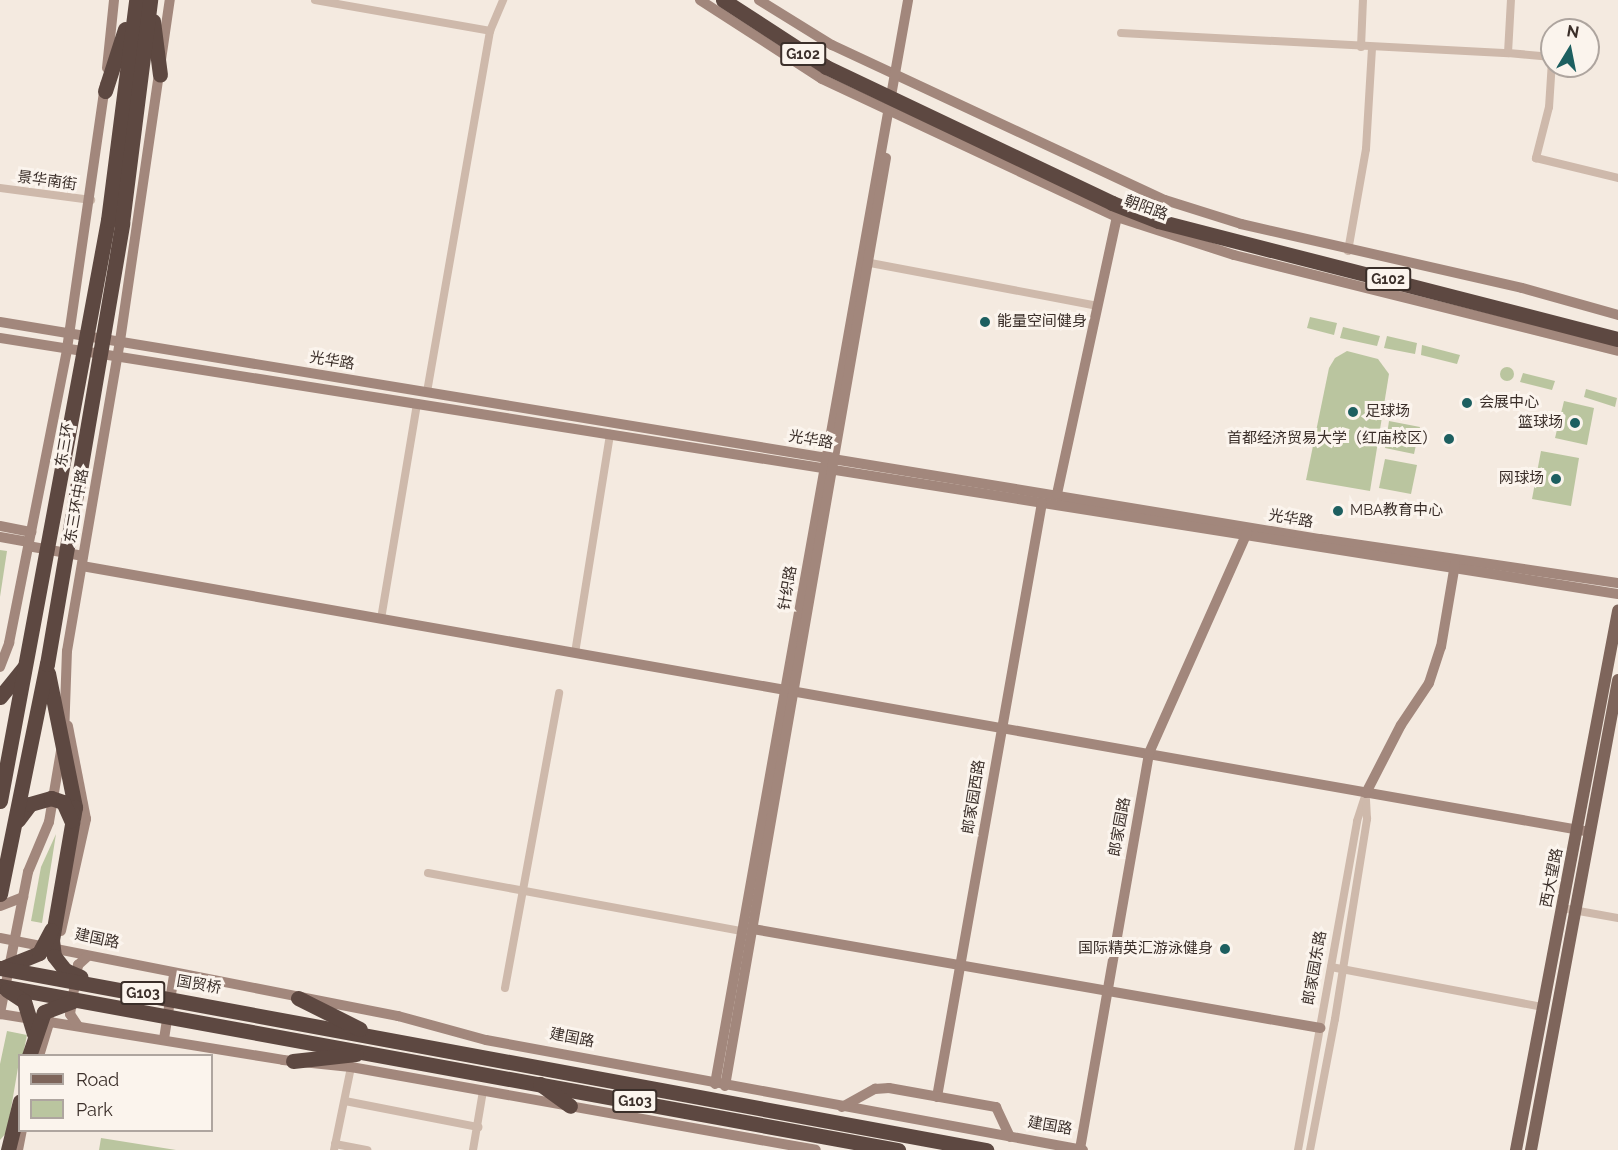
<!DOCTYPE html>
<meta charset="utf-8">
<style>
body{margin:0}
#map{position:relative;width:1618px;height:1150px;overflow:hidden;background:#f4eae0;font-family:Raleway,"Noto Sans SC",sans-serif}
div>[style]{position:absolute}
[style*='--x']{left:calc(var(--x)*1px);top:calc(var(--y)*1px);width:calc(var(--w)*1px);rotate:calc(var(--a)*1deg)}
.green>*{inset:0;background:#bac59f}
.round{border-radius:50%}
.street>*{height:8px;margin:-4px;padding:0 4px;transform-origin:4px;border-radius:4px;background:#ceb9ab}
.secondary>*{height:10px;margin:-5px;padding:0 5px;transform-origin:5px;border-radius:5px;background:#a2877c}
.primary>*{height:12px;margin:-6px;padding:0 6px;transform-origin:6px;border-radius:6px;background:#7e655b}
.highway>*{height:15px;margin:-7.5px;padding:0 7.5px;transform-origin:7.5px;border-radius:7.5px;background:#5d4841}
.dots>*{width:16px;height:16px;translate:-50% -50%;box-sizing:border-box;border:3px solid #fbf4ed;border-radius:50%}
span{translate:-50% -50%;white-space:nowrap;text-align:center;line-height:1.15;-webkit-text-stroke:6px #fbf4ed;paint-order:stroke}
.shield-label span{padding:2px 4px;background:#fbf4ed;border:2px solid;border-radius:4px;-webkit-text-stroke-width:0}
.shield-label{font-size:14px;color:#3b2f2a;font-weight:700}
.street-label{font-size:15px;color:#3b2f2a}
.poi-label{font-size:15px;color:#3b2f2a}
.left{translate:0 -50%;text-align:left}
.right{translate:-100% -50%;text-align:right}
.legend{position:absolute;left:18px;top:1054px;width:195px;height:78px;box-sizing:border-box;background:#fbf4ed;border:2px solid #aea59f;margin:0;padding:8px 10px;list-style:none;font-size:18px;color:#3b2f2a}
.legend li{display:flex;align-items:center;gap:12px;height:30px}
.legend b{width:30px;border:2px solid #aea59f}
.north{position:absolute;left:1540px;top:18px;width:60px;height:60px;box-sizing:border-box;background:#fbf4ed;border:2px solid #aea59f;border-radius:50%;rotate:10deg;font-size:16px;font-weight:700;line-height:24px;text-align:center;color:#3b2f2a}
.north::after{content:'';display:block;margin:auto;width:21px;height:27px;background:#1d5f60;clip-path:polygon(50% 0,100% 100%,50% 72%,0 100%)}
</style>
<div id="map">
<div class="green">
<div style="clip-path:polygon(1310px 317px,1337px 323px,1334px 335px,1307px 328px)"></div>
<div style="clip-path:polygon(1343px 327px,1380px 336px,1377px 346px,1340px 338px)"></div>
<div style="clip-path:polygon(1387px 336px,1417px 343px,1415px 354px,1384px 348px)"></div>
<div style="clip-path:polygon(1422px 345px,1460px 355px,1457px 364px,1421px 355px)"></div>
<div style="clip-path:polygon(1347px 351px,1378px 359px,1389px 374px,1370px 491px,1306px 480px,1329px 368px,1335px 358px)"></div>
<div class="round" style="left:1500px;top:367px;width:14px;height:14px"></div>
<div style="clip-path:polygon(1523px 373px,1555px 381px,1552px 390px,1520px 382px)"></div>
<div style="clip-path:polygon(1586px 389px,1617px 398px,1615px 407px,1584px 397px)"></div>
<div style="clip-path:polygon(1564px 401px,1594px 408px,1587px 445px,1555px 438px)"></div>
<div style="clip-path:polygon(1389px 421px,1420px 427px,1414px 454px,1385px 448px)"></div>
<div style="clip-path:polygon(1541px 451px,1579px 458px,1571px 506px,1532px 499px)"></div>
<div style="clip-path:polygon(1385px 459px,1417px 465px,1411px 494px,1379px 488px)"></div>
<div style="clip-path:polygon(0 550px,7px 551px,0 597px)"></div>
<div style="clip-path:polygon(56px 834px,42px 923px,31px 921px,41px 867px)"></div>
<div style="clip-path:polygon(7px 1031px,27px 1035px,23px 1055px,20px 1056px,7px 1132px,0 1140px,0 1064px)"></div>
<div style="clip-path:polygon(101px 1138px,176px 1150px,99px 1150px)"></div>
</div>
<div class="street">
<div style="--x:315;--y:0;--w:178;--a:10"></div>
<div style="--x:1121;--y:33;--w:388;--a:3"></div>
<div style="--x:1508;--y:53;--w:53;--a:-86.8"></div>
<div style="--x:1361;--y:47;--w:47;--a:-87.6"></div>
<div style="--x:1508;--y:53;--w:44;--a:5.2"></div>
<div style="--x:1552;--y:61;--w:46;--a:93.7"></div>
<div style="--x:1549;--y:107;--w:53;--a:104.3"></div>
<div style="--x:1536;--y:158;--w:84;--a:13.7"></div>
<div style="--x:0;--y:188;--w:92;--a:7.5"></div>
<div style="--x:1348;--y:251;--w:104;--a:-80"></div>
<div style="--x:1366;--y:149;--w:102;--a:-86.6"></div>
<div style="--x:865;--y:262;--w:237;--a:10.7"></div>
<div style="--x:427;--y:392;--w:366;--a:-80.1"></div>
<div style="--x:490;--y:31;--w:34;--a:-67"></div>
<div style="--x:381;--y:619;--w:219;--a:-80.5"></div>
<div style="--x:575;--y:653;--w:222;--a:-80.9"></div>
<div style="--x:428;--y:873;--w:319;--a:10.5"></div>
<div style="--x:1562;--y:908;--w:57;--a:10.1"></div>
<div style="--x:1331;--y:967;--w:216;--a:10.7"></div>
<div style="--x:505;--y:988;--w:300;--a:-79.6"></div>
<div style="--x:345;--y:1101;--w:136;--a:11.1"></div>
<div style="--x:335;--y:1144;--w:33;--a:11"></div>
<div style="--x:334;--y:1150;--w:85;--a:-78.4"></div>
<div style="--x:473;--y:1150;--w:60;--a:-80.4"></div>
<div style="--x:1298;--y:1150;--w:334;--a:-79.8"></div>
<div style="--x:1357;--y:821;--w:29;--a:-72"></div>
<div style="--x:1310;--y:1150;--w:133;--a:-79.2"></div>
<div style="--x:1335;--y:1019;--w:203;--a:-80.9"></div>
<div style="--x:1367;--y:819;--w:20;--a:-93"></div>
</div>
<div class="secondary">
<div style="--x:700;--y:0;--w:145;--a:32.9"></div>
<div style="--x:822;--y:79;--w:326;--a:25.1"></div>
<div style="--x:1117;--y:217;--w:123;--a:18"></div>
<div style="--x:1234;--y:255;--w:396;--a:14"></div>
<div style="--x:759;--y:0;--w:86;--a:31.7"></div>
<div style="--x:832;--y:45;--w:367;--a:25"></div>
<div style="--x:1165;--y:200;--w:80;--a:17.5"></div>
<div style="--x:1241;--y:224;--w:288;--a:12.8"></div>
<div style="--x:1522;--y:288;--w:100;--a:15.7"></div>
<div style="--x:107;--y:68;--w:68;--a:-84.1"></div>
<div style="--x:0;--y:322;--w:1338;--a:9.34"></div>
<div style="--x:1320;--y:539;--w:301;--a:8.4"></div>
<div style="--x:0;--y:338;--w:1638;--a:8.99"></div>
<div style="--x:1057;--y:494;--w:283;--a:-77.8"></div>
<div style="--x:0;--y:526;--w:32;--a:11"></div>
<div style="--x:0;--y:537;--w:29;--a:10"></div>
<div style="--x:28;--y:546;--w:56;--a:10.3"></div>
<div style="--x:82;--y:566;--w:1531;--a:10"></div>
<div style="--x:0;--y:667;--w:26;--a:-69"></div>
<div style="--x:9;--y:643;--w:300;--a:-78.8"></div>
<div style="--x:67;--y:349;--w:268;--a:-81.8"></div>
<div style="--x:64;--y:736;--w:85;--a:-88"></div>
<div style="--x:67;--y:651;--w:314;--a:-80.3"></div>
<div style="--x:120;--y:341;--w:345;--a:-81.7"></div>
<div style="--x:61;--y:751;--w:72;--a:99.6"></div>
<div style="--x:49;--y:822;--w:54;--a:112.8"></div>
<div style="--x:28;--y:872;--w:145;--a:101.2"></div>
<div style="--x:0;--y:1014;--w:287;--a:9.2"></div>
<div style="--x:283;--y:1060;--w:68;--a:5.9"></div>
<div style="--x:351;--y:1067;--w:472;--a:10.1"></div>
<div style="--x:1366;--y:793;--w:76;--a:-62.8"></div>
<div style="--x:1401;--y:725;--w:50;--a:-56.3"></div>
<div style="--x:1429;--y:683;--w:38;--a:-72"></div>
<div style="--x:1441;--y:647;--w:84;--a:-80.4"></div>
<div style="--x:0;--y:906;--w:25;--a:-21"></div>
<div style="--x:753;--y:929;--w:576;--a:9.9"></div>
<div style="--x:61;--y:931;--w:115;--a:-77.4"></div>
<div style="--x:86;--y:819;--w:95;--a:-101"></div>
<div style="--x:0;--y:938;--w:406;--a:11.1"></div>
<div style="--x:398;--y:1016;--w:91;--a:15.3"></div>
<div style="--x:486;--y:1040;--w:607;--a:10.44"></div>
<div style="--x:78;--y:1026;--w:14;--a:-124"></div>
<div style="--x:70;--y:1014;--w:50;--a:-80.7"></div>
<div style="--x:78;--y:965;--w:13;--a:-42"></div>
<div style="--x:164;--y:1039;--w:65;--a:-81.1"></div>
<div style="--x:39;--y:1056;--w:37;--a:-73"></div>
<div style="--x:715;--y:1084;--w:1101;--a:-79.9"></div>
<div style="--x:725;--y:1086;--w:942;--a:-80.16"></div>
<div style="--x:937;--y:1097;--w:603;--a:-79.98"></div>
<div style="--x:842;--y:1107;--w:38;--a:-29"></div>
<div style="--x:875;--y:1089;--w:14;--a:-4"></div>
<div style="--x:889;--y:1088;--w:109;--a:10.1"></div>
<div style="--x:996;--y:1107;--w:33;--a:65"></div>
<div style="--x:1080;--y:1149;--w:402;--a:-80.1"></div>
<div style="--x:1149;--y:753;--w:241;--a:-66"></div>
<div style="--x:18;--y:1150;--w:20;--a:-79"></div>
</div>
<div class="primary">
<div style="--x:1516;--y:1150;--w:549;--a:-79.28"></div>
<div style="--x:1531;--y:1150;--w:478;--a:-79.5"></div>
</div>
<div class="highway">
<div style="--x:723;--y:0;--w:123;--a:33"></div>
<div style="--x:826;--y:67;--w:317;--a:25.4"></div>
<div style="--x:1112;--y:203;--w:49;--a:21.4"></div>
<div style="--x:1158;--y:221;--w:475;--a:14.4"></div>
<div style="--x:153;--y:21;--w:54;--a:82.6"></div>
<div style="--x:105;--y:91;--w:65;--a:-72.1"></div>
<div style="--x:48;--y:673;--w:137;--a:78.6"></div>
<div style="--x:75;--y:807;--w:135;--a:99.8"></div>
<div style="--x:52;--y:940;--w:16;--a:83"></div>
<div style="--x:54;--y:956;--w:18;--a:52"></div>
<div style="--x:65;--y:970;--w:17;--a:24"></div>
<div style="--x:0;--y:697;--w:38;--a:-51"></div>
<div style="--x:0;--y:801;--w:591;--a:-79.47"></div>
<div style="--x:108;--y:220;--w:222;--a:-82.7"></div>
<div style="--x:18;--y:820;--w:20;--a:-53"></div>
<div style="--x:30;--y:804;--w:22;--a:-16"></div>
<div style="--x:51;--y:798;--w:13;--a:18"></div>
<div style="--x:63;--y:802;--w:20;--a:66"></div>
<div style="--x:0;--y:894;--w:235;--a:-78.5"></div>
<div style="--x:47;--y:664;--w:447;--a:-80.3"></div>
<div style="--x:122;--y:223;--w:225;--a:-82.8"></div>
<div style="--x:5;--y:967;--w:37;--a:-22"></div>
<div style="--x:39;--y:953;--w:26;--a:-62"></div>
<div style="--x:0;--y:968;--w:1003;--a:10.46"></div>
<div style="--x:0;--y:986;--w:913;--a:10.35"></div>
<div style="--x:7;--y:990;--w:20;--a:33"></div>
<div style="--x:24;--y:1001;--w:34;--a:73"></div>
<div style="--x:298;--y:998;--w:69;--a:26.6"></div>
<div style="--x:29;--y:1056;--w:46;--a:-71.2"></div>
<div style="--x:44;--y:1012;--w:31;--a:-21"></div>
<div style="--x:293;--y:1061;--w:63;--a:-6.3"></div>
<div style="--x:540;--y:1084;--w:37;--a:36"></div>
<div style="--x:8;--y:1150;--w:50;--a:-76.2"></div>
</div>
<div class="dots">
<div style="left:985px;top:322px;background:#1d5f60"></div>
<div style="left:1467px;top:403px;background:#1d5f60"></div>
<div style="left:1353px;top:412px;background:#1d5f60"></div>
<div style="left:1575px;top:423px;background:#1d5f60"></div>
<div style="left:1449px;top:439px;background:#1d5f60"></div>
<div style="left:1556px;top:479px;background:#1d5f60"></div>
<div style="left:1338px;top:511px;background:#1d5f60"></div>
<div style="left:1225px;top:949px;background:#1d5f60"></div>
</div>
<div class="shield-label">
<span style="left:803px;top:54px">G102</span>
<span style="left:1388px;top:279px">G102</span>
<span style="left:143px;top:993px">G103</span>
<span style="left:635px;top:1101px">G103</span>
</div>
<div class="street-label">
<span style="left:47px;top:181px;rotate:8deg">景华南街</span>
<span style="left:1146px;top:208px;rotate:20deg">朝阳路</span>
<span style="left:332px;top:361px;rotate:9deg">光华路</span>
<span style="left:811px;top:440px;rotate:10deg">光华路</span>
<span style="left:65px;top:445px;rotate:-80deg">东三环</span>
<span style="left:77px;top:506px;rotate:-80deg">东三环中路</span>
<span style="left:1291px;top:519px;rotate:10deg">光华路</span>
<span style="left:788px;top:588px;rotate:-80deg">针织路</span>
<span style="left:974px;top:797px;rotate:-81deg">郎家园西路</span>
<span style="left:1120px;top:827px;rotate:-80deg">郎家园路</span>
<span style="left:1552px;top:878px;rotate:-79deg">西大望路</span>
<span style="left:97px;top:939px;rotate:12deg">建国路</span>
<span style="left:1315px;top:968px;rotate:-80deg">郎家园东路</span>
<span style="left:199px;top:985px;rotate:10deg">国贸桥</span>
<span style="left:572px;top:1038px;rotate:11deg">建国路</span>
<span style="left:1050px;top:1126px;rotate:10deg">建国路</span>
</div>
<div class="poi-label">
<span class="left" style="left:997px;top:322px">能量空间健身</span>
<span class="left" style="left:1479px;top:403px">会展中心</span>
<span class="left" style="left:1365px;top:412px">足球场</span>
<span class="right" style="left:1563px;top:423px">篮球场</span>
<span class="right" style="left:1437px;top:439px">首都经济贸易大学（红庙校区）</span>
<span class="right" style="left:1544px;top:479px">网球场</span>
<span class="left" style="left:1350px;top:511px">MBA教育中心</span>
<span class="right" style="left:1213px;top:949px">国际精英汇游泳健身</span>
</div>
<ul class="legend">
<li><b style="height:8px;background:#7e655b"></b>Road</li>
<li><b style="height:16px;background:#bac59f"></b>Park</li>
</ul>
<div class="north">N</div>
</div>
